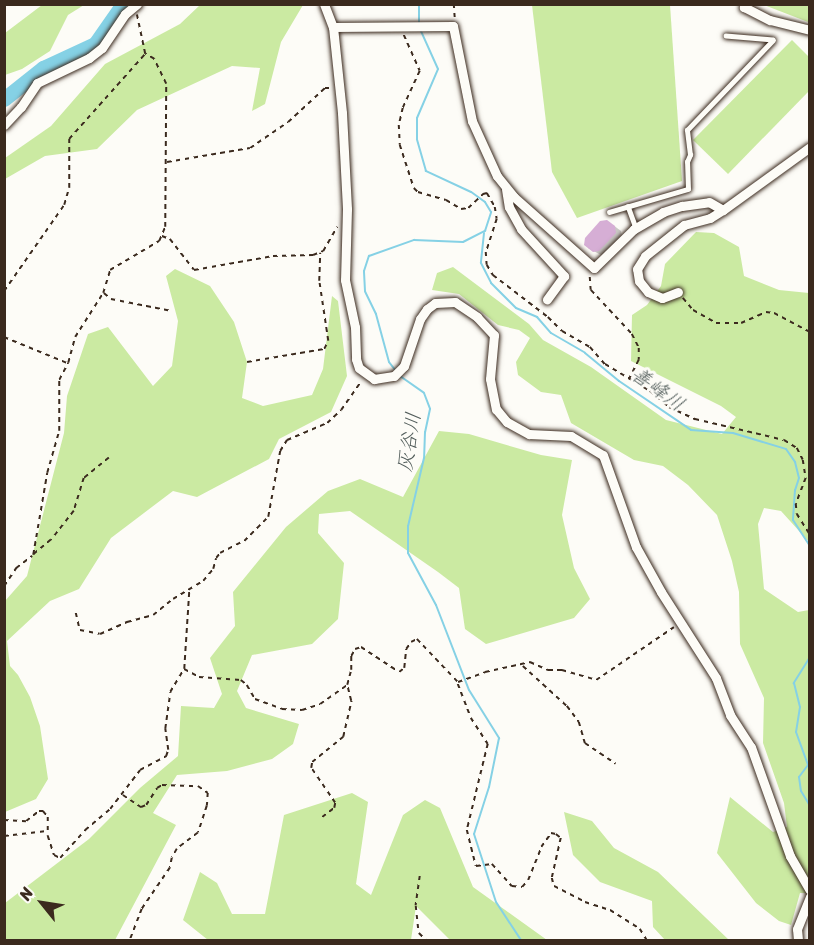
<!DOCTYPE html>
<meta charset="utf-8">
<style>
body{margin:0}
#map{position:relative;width:814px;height:945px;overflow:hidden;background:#fdfcf7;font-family:Sriracha,"Klee One",sans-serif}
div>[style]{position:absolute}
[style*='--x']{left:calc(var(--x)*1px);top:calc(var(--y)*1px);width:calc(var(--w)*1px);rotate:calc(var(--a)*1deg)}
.green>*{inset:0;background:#cbeaa2}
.shadow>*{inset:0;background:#0003}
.stream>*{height:2px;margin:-1px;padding:0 1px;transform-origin:1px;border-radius:1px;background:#85d1e5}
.river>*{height:15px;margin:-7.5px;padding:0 7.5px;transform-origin:7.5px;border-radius:7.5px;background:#85d1e5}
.building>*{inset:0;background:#d6aed5}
.path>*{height:1.5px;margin-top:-0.75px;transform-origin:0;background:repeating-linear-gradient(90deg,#3b2a1e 0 4.5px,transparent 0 9px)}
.roads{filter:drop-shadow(0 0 2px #3b2a1e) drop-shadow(0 0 2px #3b2a1e)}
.service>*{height:4.5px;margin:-2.25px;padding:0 2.25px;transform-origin:2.25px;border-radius:2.25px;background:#fdfcf7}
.minor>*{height:9px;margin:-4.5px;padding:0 4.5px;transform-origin:4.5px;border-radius:4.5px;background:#fdfcf7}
span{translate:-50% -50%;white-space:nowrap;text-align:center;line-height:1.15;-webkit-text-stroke:6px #fdfcf7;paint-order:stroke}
.water-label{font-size:20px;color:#515c5a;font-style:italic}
.frame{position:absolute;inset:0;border:6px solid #3b2a1e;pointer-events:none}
.north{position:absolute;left:12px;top:873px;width:60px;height:60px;-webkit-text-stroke:4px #fdfcf7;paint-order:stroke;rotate:300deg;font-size:16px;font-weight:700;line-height:24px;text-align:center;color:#3b2a1e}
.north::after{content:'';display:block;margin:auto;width:21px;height:27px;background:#3b2a1e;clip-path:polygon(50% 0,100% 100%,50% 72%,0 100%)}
</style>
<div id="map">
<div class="green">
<div style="clip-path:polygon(42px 5px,84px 5px,68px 15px,50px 51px,22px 69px,5px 75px,5px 33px)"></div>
<div style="clip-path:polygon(200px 5px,303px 5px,281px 42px,265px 104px,252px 111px,260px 68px,232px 66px,137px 110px,97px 149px,45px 156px,5px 179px,5px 158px,51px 126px,105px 64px,180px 24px)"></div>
<div style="clip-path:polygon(532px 5px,670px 5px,682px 181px,577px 218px,552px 172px)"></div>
<div style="clip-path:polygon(764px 5px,809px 5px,809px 20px,808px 22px)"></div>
<div style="clip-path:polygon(792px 40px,809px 57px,809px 91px,728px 174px,693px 140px)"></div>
<div style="clip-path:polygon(696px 232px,714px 233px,739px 247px,744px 276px,779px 290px,809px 293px,809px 542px,781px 511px,764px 508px,758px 524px,764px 589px,798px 612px,809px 610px,809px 893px,800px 893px,791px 925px,779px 921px,756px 903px,717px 853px,730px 797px,773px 832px,787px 827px,784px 803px,763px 743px,764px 698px,740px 644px,739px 592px,732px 561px,717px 515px,688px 485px,663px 466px,634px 460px,571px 423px,561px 395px,541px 392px,518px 375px,516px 362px,530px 338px,519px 330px,498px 325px,459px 294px,432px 290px,437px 273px,453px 267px,529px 324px,543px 340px,591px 367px,666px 420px,722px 434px,736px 417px,721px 406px,631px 361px,632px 315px,647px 305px,661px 286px,665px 264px)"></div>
<div style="clip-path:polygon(175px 269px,210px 286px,234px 322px,247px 362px,242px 398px,263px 406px,312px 395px,323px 369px,332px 296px,338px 301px,347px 376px,331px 412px,279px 439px,269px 459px,197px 497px,173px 491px,111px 538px,79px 589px,50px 601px,7px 641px,10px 666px,18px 675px,30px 697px,40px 726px,48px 779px,36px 799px,5px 812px,5px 601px,27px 576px,64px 433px,67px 396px,88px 334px,108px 327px,153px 386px,172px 366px,178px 321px,166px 276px)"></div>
<div style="clip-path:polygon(439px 431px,469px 434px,541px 455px,572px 460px,562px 515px,574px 568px,590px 599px,574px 618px,486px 644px,465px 629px,459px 588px,438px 572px,350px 511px,319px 514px,318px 533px,344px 563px,338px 619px,312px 644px,252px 655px,237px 691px,246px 708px,299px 724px,293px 744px,272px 759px,227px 771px,177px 775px,153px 813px,176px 825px,115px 940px,5px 940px,5px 903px,89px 839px,140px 788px,178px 756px,181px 706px,214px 708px,222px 694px,210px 658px,235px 626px,233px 592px,286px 527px,328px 491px,360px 479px,403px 497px)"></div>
<div style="clip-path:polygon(352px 793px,368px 802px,356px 884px,371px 895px,403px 815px,425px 800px,440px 808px,473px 887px,547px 940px,450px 940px,416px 906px,411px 940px,208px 940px,183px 920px,200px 872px,217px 883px,232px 914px,265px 914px,284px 815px)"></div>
<div style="clip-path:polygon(564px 812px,592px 821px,614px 848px,658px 872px,729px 940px,665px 940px,653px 927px,652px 901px,600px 882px,573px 855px)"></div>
</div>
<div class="shadow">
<div style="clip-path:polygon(613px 225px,621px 231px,622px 236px,605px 254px,601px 255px,588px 248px)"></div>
</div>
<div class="stream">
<div style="--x:419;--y:4;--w:20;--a:90"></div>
<div style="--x:484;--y:233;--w:30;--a:96"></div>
<div style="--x:481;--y:263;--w:22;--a:63"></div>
<div style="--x:491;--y:283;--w:35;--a:45"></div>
<div style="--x:516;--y:308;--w:23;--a:23"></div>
<div style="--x:537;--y:317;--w:21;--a:49"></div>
<div style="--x:551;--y:333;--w:39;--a:30"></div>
<div style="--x:585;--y:353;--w:44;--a:39.5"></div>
<div style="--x:619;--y:381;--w:87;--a:34.2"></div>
<div style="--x:691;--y:430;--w:42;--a:4.1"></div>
<div style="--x:733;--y:433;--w:55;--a:16.8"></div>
<div style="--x:786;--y:449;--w:16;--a:55"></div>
<div style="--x:795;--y:462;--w:16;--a:76"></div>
<div style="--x:799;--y:478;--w:13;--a:108"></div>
<div style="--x:795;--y:490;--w:30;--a:94"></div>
<div style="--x:793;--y:520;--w:31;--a:57"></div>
<div style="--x:396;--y:371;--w:11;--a:-128"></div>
<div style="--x:389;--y:362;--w:50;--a:-105.2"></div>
<div style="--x:376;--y:314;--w:25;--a:-116"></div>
<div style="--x:365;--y:291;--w:20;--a:-93"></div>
<div style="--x:364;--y:271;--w:16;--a:-72"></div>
<div style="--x:369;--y:256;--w:48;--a:-19.6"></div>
<div style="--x:414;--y:240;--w:49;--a:2.3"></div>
<div style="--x:463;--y:242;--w:25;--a:-27"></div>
<div style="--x:485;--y:231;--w:20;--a:-72"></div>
<div style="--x:491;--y:212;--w:12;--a:-121"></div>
<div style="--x:485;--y:202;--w:17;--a:-144"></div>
<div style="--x:471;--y:192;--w:50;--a:-155"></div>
<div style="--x:426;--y:171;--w:33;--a:-106"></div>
<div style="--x:417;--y:139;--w:21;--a:-90"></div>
<div style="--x:417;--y:118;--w:53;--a:-66.8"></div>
<div style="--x:438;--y:69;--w:44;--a:-114.2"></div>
<div style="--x:400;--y:376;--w:29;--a:35"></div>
<div style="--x:424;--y:393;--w:17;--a:69"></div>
<div style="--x:430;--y:409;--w:24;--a:102"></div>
<div style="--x:425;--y:432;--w:26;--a:92"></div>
<div style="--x:424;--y:458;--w:70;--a:103.2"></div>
<div style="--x:408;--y:526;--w:27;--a:90"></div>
<div style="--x:408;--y:553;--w:59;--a:61.7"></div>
<div style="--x:436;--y:605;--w:91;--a:68.8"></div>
<div style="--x:469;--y:690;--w:57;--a:58"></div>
<div style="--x:499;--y:738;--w:50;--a:101.5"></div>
<div style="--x:489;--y:787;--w:49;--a:107.7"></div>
<div style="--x:474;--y:834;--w:71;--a:72.1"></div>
<div style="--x:496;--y:902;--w:45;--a:56.7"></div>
<div style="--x:810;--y:657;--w:31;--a:122"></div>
<div style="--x:794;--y:683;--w:25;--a:76"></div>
<div style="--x:800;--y:707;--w:25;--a:99"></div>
<div style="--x:796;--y:732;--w:35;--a:70"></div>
<div style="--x:808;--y:765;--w:15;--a:127"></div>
<div style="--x:799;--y:777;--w:14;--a:82"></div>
<div style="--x:801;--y:791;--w:17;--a:59"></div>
</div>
<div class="river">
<div style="--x:4;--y:99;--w:50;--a:-38.5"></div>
<div style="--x:43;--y:68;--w:57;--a:-24.8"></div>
<div style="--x:95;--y:44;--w:49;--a:-55"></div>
</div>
<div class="building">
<div style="clip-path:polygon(607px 220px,615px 226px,616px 233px,599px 251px,593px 252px,584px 245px,585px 238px,600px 221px)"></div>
</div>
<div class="path">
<div style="--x:454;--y:4;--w:14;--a:86"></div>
<div style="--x:404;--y:35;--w:39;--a:66"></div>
<div style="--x:420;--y:71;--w:41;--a:114.7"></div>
<div style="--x:403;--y:108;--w:17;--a:103"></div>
<div style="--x:399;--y:125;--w:20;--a:87"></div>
<div style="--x:400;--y:145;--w:45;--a:72"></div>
<div style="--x:414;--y:188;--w:6;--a:45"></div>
<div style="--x:418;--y:192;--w:29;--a:16"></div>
<div style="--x:446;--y:200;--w:17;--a:31"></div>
<div style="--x:461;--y:209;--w:7;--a:-8"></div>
<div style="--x:468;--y:208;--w:21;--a:-43"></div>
<div style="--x:483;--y:194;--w:4;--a:-14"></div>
<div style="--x:487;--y:193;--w:16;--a:60"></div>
<div style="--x:495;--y:207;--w:12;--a:81"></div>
<div style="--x:497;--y:219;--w:35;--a:108"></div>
<div style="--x:486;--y:252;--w:13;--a:86"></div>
<div style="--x:487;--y:265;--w:12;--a:59"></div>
<div style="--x:493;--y:275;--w:69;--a:37.4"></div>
<div style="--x:548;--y:317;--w:20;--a:45"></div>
<div style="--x:562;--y:331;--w:32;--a:30"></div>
<div style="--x:590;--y:347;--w:23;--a:49"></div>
<div style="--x:605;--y:364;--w:52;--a:31"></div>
<div style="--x:650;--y:391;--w:25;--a:40"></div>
<div style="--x:669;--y:407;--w:29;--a:25"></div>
<div style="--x:695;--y:419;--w:91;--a:13.3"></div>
<div style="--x:784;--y:440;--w:15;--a:32"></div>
<div style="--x:797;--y:448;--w:13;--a:63"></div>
<div style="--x:803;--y:460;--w:18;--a:81"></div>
<div style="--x:806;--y:478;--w:28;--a:111"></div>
<div style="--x:796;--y:504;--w:10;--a:84"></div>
<div style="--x:797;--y:514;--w:25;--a:58"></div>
<div style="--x:167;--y:162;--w:84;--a:-9.6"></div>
<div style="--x:250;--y:148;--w:46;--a:-34.4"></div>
<div style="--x:288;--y:122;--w:50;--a:-42.6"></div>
<div style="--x:325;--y:88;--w:4;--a:0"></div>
<div style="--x:162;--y:236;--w:9;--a:21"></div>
<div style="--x:170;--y:239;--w:39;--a:52"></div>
<div style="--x:194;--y:270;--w:80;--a:-10"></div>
<div style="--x:273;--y:256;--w:40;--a:-1.4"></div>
<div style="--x:313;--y:255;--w:11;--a:-22"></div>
<div style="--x:323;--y:251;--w:28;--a:-60"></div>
<div style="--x:590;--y:277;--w:13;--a:86"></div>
<div style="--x:591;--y:290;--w:60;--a:47"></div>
<div style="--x:632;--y:334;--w:16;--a:63"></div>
<div style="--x:639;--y:348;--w:12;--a:90"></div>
<div style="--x:639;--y:360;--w:22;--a:117"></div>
<div style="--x:4;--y:291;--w:105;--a:-55.1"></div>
<div style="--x:64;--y:205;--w:18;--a:-74"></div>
<div style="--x:69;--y:188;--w:49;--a:-90"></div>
<div style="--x:69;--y:139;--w:114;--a:-48.2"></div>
<div style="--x:145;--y:54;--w:40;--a:-102"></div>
<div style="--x:104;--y:293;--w:9;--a:41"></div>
<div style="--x:111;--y:299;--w:62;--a:11.1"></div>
<div style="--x:683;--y:298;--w:16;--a:50"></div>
<div style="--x:693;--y:310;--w:26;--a:29"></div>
<div style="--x:716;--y:323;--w:25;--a:0"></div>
<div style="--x:741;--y:323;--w:27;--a:-24"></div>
<div style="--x:766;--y:312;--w:8;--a:7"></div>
<div style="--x:774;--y:313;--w:41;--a:27.8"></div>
<div style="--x:4;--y:337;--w:68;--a:22.4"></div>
<div style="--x:247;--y:362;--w:78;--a:-9.6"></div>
<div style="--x:324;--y:349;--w:9;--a:-63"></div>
<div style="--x:328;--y:341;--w:61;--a:-98.5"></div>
<div style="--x:319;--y:281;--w:28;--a:-88"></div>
<div style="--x:109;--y:458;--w:32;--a:141"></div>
<div style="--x:84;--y:478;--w:34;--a:107"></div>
<div style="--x:74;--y:511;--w:37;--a:128"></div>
<div style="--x:51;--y:540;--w:23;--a:140"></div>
<div style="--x:33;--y:555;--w:83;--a:-80.3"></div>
<div style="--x:47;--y:473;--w:44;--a:-74.1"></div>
<div style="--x:59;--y:431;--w:51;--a:-90"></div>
<div style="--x:59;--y:380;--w:19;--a:-62"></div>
<div style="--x:68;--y:363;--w:27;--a:-75"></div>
<div style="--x:75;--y:337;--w:52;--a:-57.5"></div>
<div style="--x:103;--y:293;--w:24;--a:-73"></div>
<div style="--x:110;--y:270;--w:57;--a:-30.6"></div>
<div style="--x:159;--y:241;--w:15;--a:-67"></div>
<div style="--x:165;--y:227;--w:143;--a:-89.6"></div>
<div style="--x:166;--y:84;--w:28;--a:-116"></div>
<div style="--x:154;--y:59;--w:10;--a:-151"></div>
<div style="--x:4;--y:586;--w:22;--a:-56"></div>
<div style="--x:16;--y:568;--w:20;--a:-37"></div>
<div style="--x:76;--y:613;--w:17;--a:77"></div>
<div style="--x:80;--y:630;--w:20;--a:11"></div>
<div style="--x:100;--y:634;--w:30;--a:-24"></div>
<div style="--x:127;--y:622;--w:27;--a:-15"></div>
<div style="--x:153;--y:615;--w:26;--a:-39"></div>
<div style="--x:173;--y:599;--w:35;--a:-31"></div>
<div style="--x:203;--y:581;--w:16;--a:-50"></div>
<div style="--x:213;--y:569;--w:11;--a:-75"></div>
<div style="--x:216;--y:558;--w:6;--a:-51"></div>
<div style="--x:220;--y:553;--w:27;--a:-27"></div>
<div style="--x:244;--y:541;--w:34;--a:-45"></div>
<div style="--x:268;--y:517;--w:67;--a:-79.7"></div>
<div style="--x:280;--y:451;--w:13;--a:-58"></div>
<div style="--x:287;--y:440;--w:43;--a:-23"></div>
<div style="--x:327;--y:423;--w:19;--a:-43"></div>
<div style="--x:341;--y:410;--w:35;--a:-55"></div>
<div style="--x:523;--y:666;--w:59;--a:42.3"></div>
<div style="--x:567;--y:706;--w:20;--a:53"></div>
<div style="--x:579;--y:722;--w:22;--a:74"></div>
<div style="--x:585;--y:743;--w:37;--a:34"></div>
<div style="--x:184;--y:669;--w:17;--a:28"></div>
<div style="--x:199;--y:677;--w:42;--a:4.1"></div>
<div style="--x:241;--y:680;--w:8;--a:40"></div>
<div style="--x:247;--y:685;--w:16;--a:60"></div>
<div style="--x:255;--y:699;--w:29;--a:20"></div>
<div style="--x:282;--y:709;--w:20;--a:3"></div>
<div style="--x:302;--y:710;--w:19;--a:-18"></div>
<div style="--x:320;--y:704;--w:33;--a:-35"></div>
<div style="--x:347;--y:685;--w:16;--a:-75"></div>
<div style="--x:351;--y:670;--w:14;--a:-90"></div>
<div style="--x:351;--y:656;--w:8;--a:-60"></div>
<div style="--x:355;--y:649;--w:6;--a:-18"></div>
<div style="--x:361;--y:647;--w:45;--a:33.3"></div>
<div style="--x:399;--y:672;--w:6;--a:-39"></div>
<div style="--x:404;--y:668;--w:19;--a:-84"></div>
<div style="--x:406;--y:649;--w:9;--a:-54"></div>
<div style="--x:411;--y:642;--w:7;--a:-27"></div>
<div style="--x:417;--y:639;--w:59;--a:46.4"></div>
<div style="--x:458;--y:682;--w:29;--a:-20"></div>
<div style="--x:485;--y:672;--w:46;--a:-12.5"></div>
<div style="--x:530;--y:662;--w:20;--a:24"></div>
<div style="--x:548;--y:670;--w:14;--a:0"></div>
<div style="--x:562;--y:670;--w:35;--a:16"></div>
<div style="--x:596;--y:680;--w:94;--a:-34.2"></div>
<div style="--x:458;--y:684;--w:36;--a:69"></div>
<div style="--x:471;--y:718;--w:31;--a:57"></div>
<div style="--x:488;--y:744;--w:89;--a:103.7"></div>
<div style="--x:467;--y:830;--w:37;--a:76"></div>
<div style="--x:476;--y:866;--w:16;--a:-7"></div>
<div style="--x:492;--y:864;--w:30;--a:48"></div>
<div style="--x:512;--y:886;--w:10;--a:6"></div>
<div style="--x:522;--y:887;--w:9;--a:-49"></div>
<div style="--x:528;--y:880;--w:35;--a:-68"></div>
<div style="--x:541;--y:847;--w:17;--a:-54"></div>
<div style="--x:551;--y:833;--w:5;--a:11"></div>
<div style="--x:556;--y:834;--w:6;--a:39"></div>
<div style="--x:561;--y:838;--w:41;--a:102.7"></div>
<div style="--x:552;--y:878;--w:8;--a:76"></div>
<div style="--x:554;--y:886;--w:35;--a:27"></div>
<div style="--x:585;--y:902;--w:26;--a:18"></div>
<div style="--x:610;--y:910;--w:36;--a:32"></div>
<div style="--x:640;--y:929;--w:13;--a:58"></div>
<div style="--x:123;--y:795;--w:22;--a:34"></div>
<div style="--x:141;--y:807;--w:5;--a:-22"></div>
<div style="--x:146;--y:805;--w:20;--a:-57"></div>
<div style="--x:157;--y:788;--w:6;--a:-31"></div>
<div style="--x:162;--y:785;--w:36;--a:2"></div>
<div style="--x:198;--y:786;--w:12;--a:35"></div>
<div style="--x:208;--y:793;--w:13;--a:94"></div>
<div style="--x:207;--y:806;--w:28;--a:108"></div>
<div style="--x:198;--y:833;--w:26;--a:143"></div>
<div style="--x:177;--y:849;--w:10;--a:119"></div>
<div style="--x:172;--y:858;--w:10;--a:101"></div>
<div style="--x:170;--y:868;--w:50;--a:124.3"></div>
<div style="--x:142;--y:909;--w:33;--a:111"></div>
<div style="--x:322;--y:817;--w:15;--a:-37"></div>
<div style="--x:334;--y:808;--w:5;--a:-79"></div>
<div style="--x:335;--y:803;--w:42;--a:-124.4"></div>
<div style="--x:311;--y:768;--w:6;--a:-81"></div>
<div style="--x:312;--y:762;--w:40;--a:-39"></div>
<div style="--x:343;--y:737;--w:37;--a:-77"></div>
<div style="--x:351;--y:701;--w:16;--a:-104"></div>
<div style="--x:4;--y:820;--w:22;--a:3"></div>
<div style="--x:26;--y:821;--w:16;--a:-38"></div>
<div style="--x:39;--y:811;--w:4;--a:0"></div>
<div style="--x:43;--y:811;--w:8;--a:50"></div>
<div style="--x:48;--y:817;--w:19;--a:90"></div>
<div style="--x:48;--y:836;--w:20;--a:72"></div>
<div style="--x:54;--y:855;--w:7;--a:27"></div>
<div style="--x:60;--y:858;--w:38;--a:-48"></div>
<div style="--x:85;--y:830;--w:33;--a:-40"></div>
<div style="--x:110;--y:809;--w:49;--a:-52.4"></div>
<div style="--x:140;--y:770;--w:30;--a:-28"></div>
<div style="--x:166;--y:756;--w:6;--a:-72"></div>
<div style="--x:168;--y:750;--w:21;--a:-98"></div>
<div style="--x:165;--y:729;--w:37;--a:-82"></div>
<div style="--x:170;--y:692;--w:27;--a:-59"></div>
<div style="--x:184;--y:669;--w:78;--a:-86.3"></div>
<div style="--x:4;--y:836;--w:43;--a:-6.6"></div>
<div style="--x:420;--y:876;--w:30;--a:98"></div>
<div style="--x:416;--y:906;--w:27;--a:84"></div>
<div style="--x:419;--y:933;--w:10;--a:45"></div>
</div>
<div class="roads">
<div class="service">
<div style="--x:628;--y:206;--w:23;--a:70"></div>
<div style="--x:609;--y:212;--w:82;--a:-16.2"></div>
<div style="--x:688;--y:189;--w:27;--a:-92"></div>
<div style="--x:687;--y:162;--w:8;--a:-67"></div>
<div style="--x:690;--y:155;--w:25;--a:-97"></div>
<div style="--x:687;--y:130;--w:124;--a:-46.3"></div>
<div style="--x:773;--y:40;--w:47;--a:-175.1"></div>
</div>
<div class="minor">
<div style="--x:324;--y:4;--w:25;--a:69"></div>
<div style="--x:333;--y:27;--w:86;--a:84"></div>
<div style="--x:342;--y:113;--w:96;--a:87"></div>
<div style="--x:347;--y:209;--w:71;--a:91.6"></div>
<div style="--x:345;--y:280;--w:48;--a:78"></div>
<div style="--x:355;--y:327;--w:32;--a:88"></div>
<div style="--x:356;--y:359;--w:9;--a:72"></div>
<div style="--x:359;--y:368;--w:19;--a:36"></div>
<div style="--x:374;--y:379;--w:20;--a:-9"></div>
<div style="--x:394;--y:376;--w:14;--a:-45"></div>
<div style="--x:404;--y:366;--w:50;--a:-71.2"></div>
<div style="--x:420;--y:319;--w:12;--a:-55"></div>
<div style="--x:427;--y:309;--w:10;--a:-37"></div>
<div style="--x:435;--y:303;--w:20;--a:-3"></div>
<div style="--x:455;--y:302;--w:27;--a:34"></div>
<div style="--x:477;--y:317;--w:25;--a:47"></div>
<div style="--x:494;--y:335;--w:44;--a:95.2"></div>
<div style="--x:490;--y:379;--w:31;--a:79"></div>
<div style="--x:496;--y:409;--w:17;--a:50"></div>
<div style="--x:507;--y:422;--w:25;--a:29"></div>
<div style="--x:529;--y:434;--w:42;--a:2.7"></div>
<div style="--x:571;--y:436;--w:37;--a:31"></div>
<div style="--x:603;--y:455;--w:98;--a:70.3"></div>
<div style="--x:636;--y:547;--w:51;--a:60.9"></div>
<div style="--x:661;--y:592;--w:102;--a:57.4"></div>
<div style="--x:716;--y:678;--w:40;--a:69"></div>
<div style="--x:730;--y:715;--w:38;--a:57"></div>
<div style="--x:751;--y:747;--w:116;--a:70.3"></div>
<div style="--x:790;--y:856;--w:39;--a:60"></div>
<div style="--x:746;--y:4;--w:4;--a:124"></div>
<div style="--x:744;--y:7;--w:29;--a:27"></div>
<div style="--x:770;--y:20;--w:41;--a:14"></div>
<div style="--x:333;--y:27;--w:120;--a:-0.5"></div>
<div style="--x:453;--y:26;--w:97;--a:78.7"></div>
<div style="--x:472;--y:121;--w:60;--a:65.6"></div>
<div style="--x:497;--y:176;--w:27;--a:51"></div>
<div style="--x:514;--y:197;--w:107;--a:41.6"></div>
<div style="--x:594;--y:268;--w:56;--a:-44.3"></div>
<div style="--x:634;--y:229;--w:34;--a:-30"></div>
<div style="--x:663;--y:212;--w:20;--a:-18"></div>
<div style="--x:682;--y:206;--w:27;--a:-8"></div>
<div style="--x:709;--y:202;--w:16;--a:30"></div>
<div style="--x:4;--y:125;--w:25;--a:-47"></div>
<div style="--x:21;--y:107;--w:29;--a:-56"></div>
<div style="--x:37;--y:83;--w:58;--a:-25.7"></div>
<div style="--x:89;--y:58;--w:16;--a:-38"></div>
<div style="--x:102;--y:48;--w:41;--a:-55.9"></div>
<div style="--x:125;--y:14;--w:16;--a:-40"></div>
<div style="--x:506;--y:189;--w:18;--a:81"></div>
<div style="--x:509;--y:207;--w:25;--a:61"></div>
<div style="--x:521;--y:229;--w:64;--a:47.5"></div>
<div style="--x:564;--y:276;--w:29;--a:126"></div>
<div style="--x:678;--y:292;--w:17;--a:159"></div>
<div style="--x:662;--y:298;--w:15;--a:-157"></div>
<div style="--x:648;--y:292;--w:14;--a:-129"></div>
<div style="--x:639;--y:281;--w:12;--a:-99"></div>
<div style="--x:637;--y:269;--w:15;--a:-58"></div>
<div style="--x:645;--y:256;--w:50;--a:-38.5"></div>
<div style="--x:684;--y:225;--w:27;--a:-15"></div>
<div style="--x:710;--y:218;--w:15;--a:-32"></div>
<div style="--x:723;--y:210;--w:107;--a:-35.9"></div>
<div style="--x:798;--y:940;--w:11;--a:-95"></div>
<div style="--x:797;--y:929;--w:35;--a:-68"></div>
</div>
</div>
<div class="water-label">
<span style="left:658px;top:389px;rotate:36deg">善峰川</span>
<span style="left:409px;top:442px;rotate:-81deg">灰谷川</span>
</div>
<div class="frame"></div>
<div class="north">N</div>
</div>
